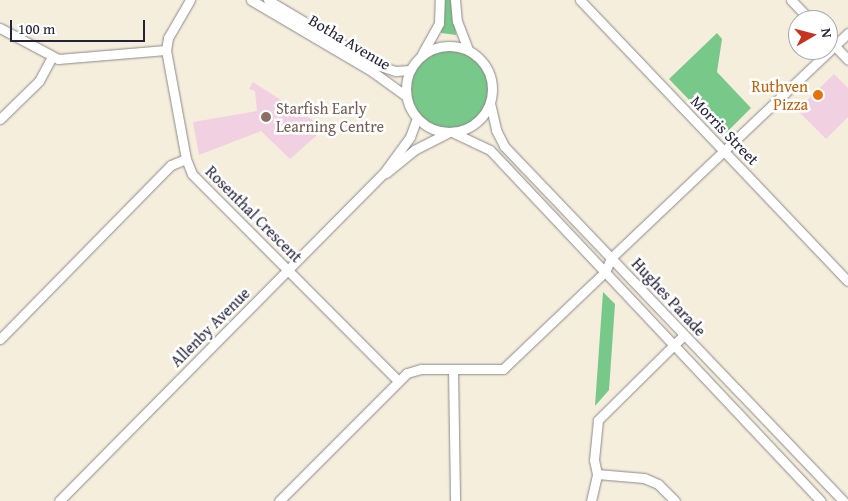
<!DOCTYPE html>
<style>
body{margin:0}
#map{position:relative;width:848px;height:501px;overflow:hidden;background:#f5eedc;font-family:"Gentium Book Plus",serif}
div>[style]{position:absolute}
[style*='--x']{left:calc(var(--x)*1px);top:calc(var(--y)*1px);width:calc(var(--w)*1px);rotate:calc(var(--a)*1deg)}
.built>*{inset:0;background:#f1d0e2}
.green>*{inset:0;background:#78c889}
.round{border-radius:50%}
.roads{filter:drop-shadow(0 0 1px #8c888c) drop-shadow(0 0 1px #8c888c)}
.minor>*{height:9px;margin:-4.5px;padding:0 4.5px;transform-origin:4.5px;border-radius:4.5px;background:#fff}
.minor>.ring{margin:-4.5px;padding:0;box-sizing:content-box;background:none;border:9px solid #fff;border-radius:50%}
.dots>*{width:14px;height:14px;translate:-50% -50%;box-sizing:border-box;border:2px solid #fff;border-radius:50%}
span{translate:-50% -50%;white-space:nowrap;text-align:center;line-height:1.15;-webkit-text-stroke:5px #fff;paint-order:stroke}
.street-label{font-size:16px;color:#22223b}
.food-label{font-size:16px;color:#c56008}
.right{translate:-100% -50%;text-align:right}
.education-label{font-size:16px;color:#785e54}
.left{translate:0 -50%;text-align:left}
.north{position:absolute;left:788px;top:10px;width:50px;height:50px;box-sizing:border-box;background:#fff;border:1px solid #a7a7b1;border-radius:50%;rotate:82deg;font-size:14px;font-weight:700;line-height:20px;text-align:center;color:#22223b}
.north::after{content:'';display:block;margin:auto;width:18px;height:22px;background:#c8321e;clip-path:polygon(50% 0,100% 100%,50% 72%,0 100%)}
.scale{position:absolute;left:10px;top:20px;width:135px;height:22px;box-sizing:border-box;border:2px solid #22223b;border-top:0;padding-left:6px;font-size:15px;line-height:18px;white-space:nowrap;color:#22223b;-webkit-text-stroke:4px #fff;paint-order:stroke}
</style>
<div id="map">
<div class="built">
<div style="clip-path:polygon(834px 74px,848px 88px,848px 117px,826px 139px,797px 110px)"></div>
<div style="clip-path:polygon(253px 82px,325px 128px,290px 159px,261px 131px,199px 155px,193px 122px,257px 111px,255px 91px,249px 89px)"></div>
</div>
<div class="green">
<div style="clip-path:polygon(444px 0,452px 0,456px 35px,441px 33px)"></div>
<div style="clip-path:polygon(717px 33px,722px 39px,717px 72px,751px 108px,727px 132px,720px 132px,669px 79px)"></div>
<div class="round" style="left:409px;top:48px;width:80px;height:80px"></div>
<div style="clip-path:polygon(603px 292px,615px 304px,609px 390px,595px 406px)"></div>
</div>
<div class="roads">
<div class="minor">
<div style="--x:190;--y:0;--w:44;--a:120.1"></div>
<div style="--x:168;--y:38;--w:12;--a:99"></div>
<div style="--x:166;--y:50;--w:111;--a:79.6"></div>
<div style="--x:186;--y:159;--w:16;--a:68"></div>
<div style="--x:192;--y:174;--w:292;--a:45.1"></div>
<div style="--x:251;--y:0;--w:142;--a:30.5"></div>
<div style="--x:373;--y:72;--w:41;--a:36"></div>
<div style="--x:268;--y:0;--w:127;--a:30.8"></div>
<div style="--x:377;--y:65;--w:20;--a:18"></div>
<div style="--x:396;--y:71;--w:14;--a:-4"></div>
<div style="--x:455;--y:0;--w:21;--a:85"></div>
<div style="--x:457;--y:21;--w:31;--a:69"></div>
<div style="--x:580;--y:0;--w:388;--a:46.4"></div>
<div style="--x:791;--y:0;--w:28;--a:46"></div>
<div style="--x:0;--y:28;--w:66;--a:28.1"></div>
<div style="--x:58;--y:59;--w:108;--a:-4.8"></div>
<div style="--x:828;--y:39;--w:29;--a:46"></div>
<div class="ring" style="left:406px;top:46px;width:77px;height:77px"></div>
<div style="--x:422;--y:54;--w:35;--a:-61"></div>
<div style="--x:439;--y:23;--w:23;--a:-88"></div>
<div style="--x:490;--y:103;--w:28;--a:77"></div>
<div style="--x:496;--y:130;--w:18;--a:63"></div>
<div style="--x:504;--y:146;--w:491;--a:46.3"></div>
<div style="--x:0;--y:119;--w:54;--a:-44.3"></div>
<div style="--x:39;--y:81;--w:26;--a:-62"></div>
<div style="--x:452;--y:132;--w:42;--a:25.3"></div>
<div style="--x:490;--y:150;--w:482;--a:46.7"></div>
<div style="--x:386;--y:173;--w:36;--a:-39"></div>
<div style="--x:414;--y:150;--w:37;--a:-27"></div>
<div style="--x:0;--y:339;--w:244;--a:-45.5"></div>
<div style="--x:171;--y:165;--w:16;--a:-22"></div>
<div style="--x:453;--y:369;--w:132;--a:89.1"></div>
<div style="--x:597;--y:474;--w:47;--a:4.9"></div>
<div style="--x:644;--y:478;--w:15;--a:23"></div>
<div style="--x:658;--y:484;--w:24;--a:45"></div>
<div style="--x:59;--y:501;--w:460;--a:-45.3"></div>
<div style="--x:383;--y:174;--w:46;--a:-53.9"></div>
<div style="--x:410;--y:137;--w:20;--a:-70"></div>
<div style="--x:279;--y:501;--w:181;--a:-45"></div>
<div style="--x:407;--y:373;--w:15;--a:-16"></div>
<div style="--x:421;--y:369;--w:82;--a:0"></div>
<div style="--x:503;--y:369;--w:141;--a:-43.6"></div>
<div style="--x:605;--y:272;--w:15;--a:-67"></div>
<div style="--x:611;--y:258;--w:327;--a:-43.5"></div>
<div style="--x:591;--y:501;--w:28;--a:-77"></div>
<div style="--x:597;--y:474;--w:14;--a:-102"></div>
<div style="--x:594;--y:460;--w:40;--a:-84.3"></div>
<div style="--x:598;--y:420;--w:121;--a:-44.7"></div>
</div>
</div>
<div class="dots">
<div style="left:818px;top:95px;background:#e8710a"></div>
<div style="left:266px;top:117px;background:#8d6e63"></div>
</div>
<div class="street-label">
<span style="left:350px;top:42px;rotate:31deg">Botha Avenue</span>
<span style="left:725px;top:130px;rotate:46deg">Morris Street</span>
<span style="left:254px;top:214px;rotate:45deg">Rosenthal Crescent</span>
<span style="left:669px;top:297px;rotate:47deg">Hughes Parade</span>
<span style="left:210px;top:327px;rotate:-45deg">Allenby Avenue</span>
</div>
<div class="food-label">
<span class="right" style="left:808px;top:95px">Ruthven<br>Pizza</span>
</div>
<div class="education-label">
<span class="left" style="left:276px;top:117px">Starfish Early<br>Learning Centre</span>
</div>
<div class="north">N</div>
<div class="scale">100 m</div>
</div>
